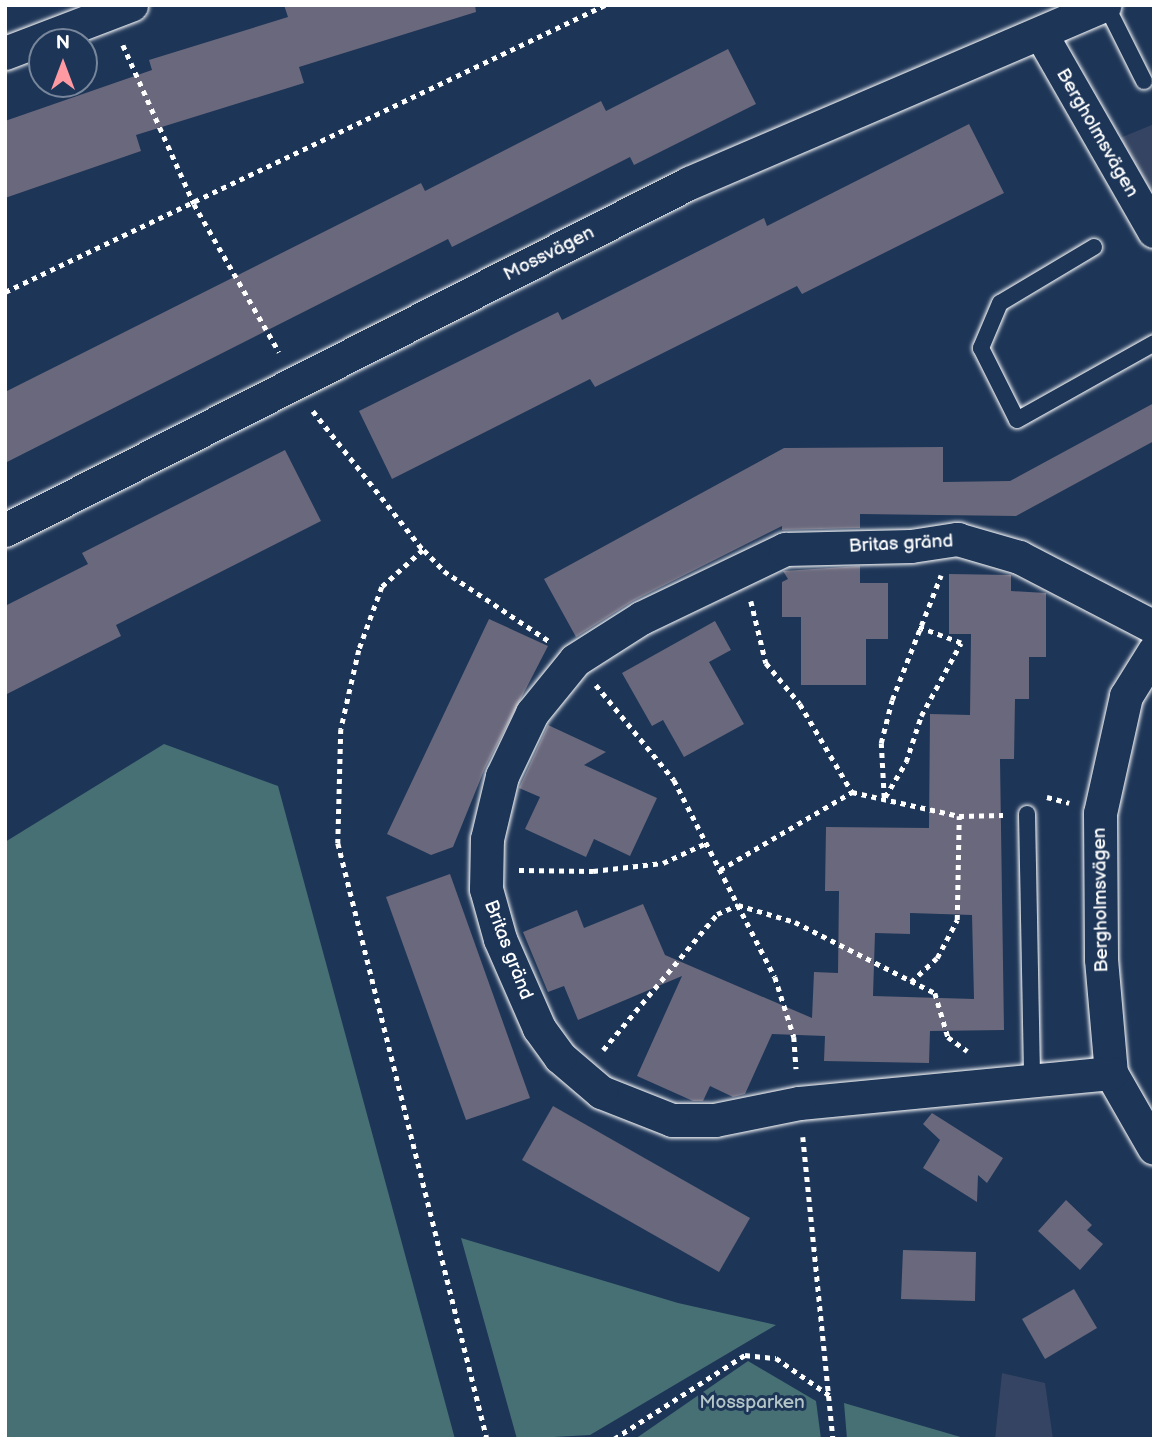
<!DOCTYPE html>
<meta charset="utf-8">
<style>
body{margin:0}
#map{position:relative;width:1159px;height:1444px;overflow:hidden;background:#1d3557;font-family:"Balsamiq Sans",sans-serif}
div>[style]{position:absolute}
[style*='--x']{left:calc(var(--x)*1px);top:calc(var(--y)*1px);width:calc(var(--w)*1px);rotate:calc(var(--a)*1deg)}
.built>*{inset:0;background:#344462}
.green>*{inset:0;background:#477075}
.building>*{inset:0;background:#6a687c}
.path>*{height:4.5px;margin-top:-2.25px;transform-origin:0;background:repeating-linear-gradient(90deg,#fff 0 5px,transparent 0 10px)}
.roads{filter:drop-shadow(0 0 2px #fff) drop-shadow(0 0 2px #fff)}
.lane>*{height:16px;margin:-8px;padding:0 8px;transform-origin:8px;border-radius:8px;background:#1d3557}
.street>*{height:33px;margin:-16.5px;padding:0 16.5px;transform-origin:16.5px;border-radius:16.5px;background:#1d3557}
span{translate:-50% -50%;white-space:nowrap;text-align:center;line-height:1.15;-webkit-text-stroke:6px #1d3557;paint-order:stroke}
.street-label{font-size:19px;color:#fff}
.park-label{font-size:19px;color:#b5c6c8}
.frame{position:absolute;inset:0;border:7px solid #fff;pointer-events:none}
.north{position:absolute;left:28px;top:28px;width:70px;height:70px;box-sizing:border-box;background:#1d3557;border:2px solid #77869a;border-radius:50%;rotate:0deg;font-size:19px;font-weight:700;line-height:28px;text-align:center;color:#fff}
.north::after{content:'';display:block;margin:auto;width:24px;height:32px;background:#ff9aa2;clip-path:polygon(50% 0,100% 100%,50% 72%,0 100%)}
</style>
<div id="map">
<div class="built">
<div style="clip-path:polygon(1154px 124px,1154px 196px,1120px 138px)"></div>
<div style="clip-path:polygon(1002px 1373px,1045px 1383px,1053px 1439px,995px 1439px)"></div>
</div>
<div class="green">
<div style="clip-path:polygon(164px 744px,278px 786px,455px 1439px,5px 1439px,5px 842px)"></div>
<div style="clip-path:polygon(461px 1238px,678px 1303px,776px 1325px,590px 1435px,517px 1439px)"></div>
<div style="clip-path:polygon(748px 1361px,816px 1401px,821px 1439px,635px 1439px)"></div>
<div style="clip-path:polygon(844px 1403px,964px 1438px,964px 1439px,847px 1439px)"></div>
</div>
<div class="building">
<div style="clip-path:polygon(284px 5px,475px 5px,476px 12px,299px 67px,304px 83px,136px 135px,141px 151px,5px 198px,5px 121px,152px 70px,149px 60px,288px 17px)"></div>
<div style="clip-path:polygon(728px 49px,756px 104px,634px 165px,630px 157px,452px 247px,448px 239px,5px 463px,5px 392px,421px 183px,425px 191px,601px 101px,606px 111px)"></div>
<div style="clip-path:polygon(969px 124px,1004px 193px,802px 294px,797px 286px,595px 387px,590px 379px,392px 479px,359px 411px,558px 312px,562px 320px,764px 218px,767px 226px)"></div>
<div style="clip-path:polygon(1154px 403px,1154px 441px,1016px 516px,860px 514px,860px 528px,782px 530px,782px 526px,633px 601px,576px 637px,544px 579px,784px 448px,943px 447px,943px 482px,1010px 481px)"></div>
<div style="clip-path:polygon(285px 450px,321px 521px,116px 625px,121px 636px,5px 695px,5px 606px,88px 564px,82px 553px)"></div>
<div style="clip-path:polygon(860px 566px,860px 583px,888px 583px,888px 639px,866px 639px,866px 685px,801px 685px,801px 617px,782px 617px,782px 582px,788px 579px,783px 571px)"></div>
<div style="clip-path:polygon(evenodd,949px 574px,1011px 575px,1011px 591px,1046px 593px,1046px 657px,1029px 657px,1029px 699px,1015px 699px,1014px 759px,1000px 759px,1004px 1030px,930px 1031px,929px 1063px,824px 1061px,825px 1036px,772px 1034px,745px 1094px,733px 1097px,710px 1086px,703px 1101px,693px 1101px,637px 1076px,682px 976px,578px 1020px,564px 986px,548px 992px,523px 932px,577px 910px,584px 928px,643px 904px,665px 955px,812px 1018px,814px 972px,838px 973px,839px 891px,825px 891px,826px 827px,929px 828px,930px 714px,970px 715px,971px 634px,949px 634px,949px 574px,910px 913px,972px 915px,974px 999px,873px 996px,875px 933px,910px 934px,910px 913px)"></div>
<div style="clip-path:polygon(489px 619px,548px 646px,485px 768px,453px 847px,431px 855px,387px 834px)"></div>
<div style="clip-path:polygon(715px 621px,731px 650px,709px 662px,744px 724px,684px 757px,663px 720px,652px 726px,622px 673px)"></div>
<div style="clip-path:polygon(548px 725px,606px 752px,584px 765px,657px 798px,630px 856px,594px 839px,586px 857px,525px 829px,540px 797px,519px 788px)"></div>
<div style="clip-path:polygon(450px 874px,530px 1098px,466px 1120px,386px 897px)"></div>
<div style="clip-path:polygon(553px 1106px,750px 1218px,719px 1272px,522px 1160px)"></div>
<div style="clip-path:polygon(932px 1113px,1003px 1158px,987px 1183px,978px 1175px,977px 1202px,923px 1168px,940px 1140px,923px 1124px)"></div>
<div style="clip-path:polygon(1066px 1200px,1092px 1225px,1087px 1230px,1103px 1244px,1080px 1270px,1038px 1231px)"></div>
<div style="clip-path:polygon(903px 1250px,976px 1252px,975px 1301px,901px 1299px)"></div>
<div style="clip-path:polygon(1074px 1289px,1097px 1328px,1045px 1359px,1022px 1319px)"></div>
</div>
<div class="path">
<div style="--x:123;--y:45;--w:174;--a:65.9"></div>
<div style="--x:194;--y:204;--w:171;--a:60.1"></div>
<div style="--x:5;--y:292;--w:665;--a:-25.56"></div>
<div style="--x:313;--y:411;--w:177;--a:51.6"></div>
<div style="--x:423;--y:550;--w:55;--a:137.9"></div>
<div style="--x:382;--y:587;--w:67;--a:110.1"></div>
<div style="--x:359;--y:650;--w:81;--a:102.8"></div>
<div style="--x:341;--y:729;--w:114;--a:91.5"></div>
<div style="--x:338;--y:843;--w:614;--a:75.96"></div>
<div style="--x:424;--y:550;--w:29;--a:46"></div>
<div style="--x:444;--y:571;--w:126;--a:33.7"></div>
<div style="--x:751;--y:601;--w:64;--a:76.4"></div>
<div style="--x:766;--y:663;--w:53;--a:50.3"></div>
<div style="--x:800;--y:704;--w:102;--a:59.4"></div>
<div style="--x:596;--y:685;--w:123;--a:50.6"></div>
<div style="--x:674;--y:780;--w:221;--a:62.9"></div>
<div style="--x:775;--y:977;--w:63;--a:72.4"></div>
<div style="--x:794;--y:1037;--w:32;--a:86"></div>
<div style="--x:885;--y:797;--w:41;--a:-59"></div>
<div style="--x:906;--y:762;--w:48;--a:-71.9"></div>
<div style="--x:921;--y:716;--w:83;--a:-61.3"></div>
<div style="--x:961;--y:643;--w:46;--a:-159.6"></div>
<div style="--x:1047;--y:797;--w:23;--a:15"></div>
<div style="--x:884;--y:798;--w:55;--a:-93.1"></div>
<div style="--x:881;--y:743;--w:44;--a:-75.7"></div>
<div style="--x:892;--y:700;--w:134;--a:-68.6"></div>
<div style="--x:519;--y:870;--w:74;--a:0.8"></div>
<div style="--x:593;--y:871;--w:70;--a:-6.5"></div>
<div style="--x:663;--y:863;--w:47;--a:-24.9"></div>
<div style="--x:720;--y:870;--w:153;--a:-30.6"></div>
<div style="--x:852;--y:792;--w:110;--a:12.6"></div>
<div style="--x:959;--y:816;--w:44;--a:-1.3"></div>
<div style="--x:911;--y:982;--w:35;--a:-43"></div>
<div style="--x:937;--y:958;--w:43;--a:-62.2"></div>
<div style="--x:957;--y:920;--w:104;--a:-88.9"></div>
<div style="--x:603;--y:1050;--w:177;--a:-50"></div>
<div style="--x:717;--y:914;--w:23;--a:-23"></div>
<div style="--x:738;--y:905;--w:59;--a:16.6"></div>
<div style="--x:795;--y:922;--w:157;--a:26.9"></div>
<div style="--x:935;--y:993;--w:46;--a:73.5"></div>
<div style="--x:948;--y:1037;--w:24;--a:36"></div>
<div style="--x:803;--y:1137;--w:303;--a:84.3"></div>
<div style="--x:614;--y:1439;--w:156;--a:-32.7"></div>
<div style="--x:745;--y:1355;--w:31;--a:6"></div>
<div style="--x:776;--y:1358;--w:65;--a:34.9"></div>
</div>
<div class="roads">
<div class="lane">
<div style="--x:1106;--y:5;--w:85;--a:63.4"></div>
<div style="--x:1094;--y:247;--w:109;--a:149.2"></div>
<div style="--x:1000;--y:303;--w:49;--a:112.9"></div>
<div style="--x:981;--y:348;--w:80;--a:63.4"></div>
<div style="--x:1017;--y:420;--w:157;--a:-29.3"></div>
<div style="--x:1027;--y:814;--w:269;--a:88.9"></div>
</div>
<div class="street">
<div style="--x:1041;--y:34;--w:227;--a:60.2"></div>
<div style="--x:5;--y:53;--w:135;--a:-20.9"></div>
<div style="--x:5;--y:530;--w:767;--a:-26.9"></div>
<div style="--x:689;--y:183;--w:452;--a:-23.2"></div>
<div style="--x:1154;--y:651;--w:53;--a:121.9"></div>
<div style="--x:1126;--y:696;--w:120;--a:102.5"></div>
<div style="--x:1100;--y:813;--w:146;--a:89.6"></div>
<div style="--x:1101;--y:959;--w:114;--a:85"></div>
<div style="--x:1111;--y:1073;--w:86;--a:60.2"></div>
<div style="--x:1111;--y:1073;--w:313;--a:174.5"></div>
<div style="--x:799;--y:1103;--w:86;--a:168.6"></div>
<div style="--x:715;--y:1120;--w:43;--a:180"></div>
<div style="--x:672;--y:1120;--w:76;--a:-158.5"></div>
<div style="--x:601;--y:1092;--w:54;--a:-139.5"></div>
<div style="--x:560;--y:1057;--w:36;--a:-126"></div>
<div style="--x:539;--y:1028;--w:97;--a:-113.7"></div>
<div style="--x:500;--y:939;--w:52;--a:-105.6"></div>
<div style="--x:486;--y:889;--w:50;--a:-88.9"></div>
<div style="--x:487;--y:839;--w:65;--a:-76.6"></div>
<div style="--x:502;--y:776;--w:70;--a:-64.5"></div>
<div style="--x:532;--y:713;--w:68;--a:-50.9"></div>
<div style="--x:575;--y:660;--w:78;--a:-32.5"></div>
<div style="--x:641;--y:618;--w:160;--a:-25.6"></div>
<div style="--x:785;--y:549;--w:126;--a:-1.4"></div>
<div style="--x:911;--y:546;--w:47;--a:-8.7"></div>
<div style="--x:957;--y:539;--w:65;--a:16.2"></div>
<div style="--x:1019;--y:557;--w:152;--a:27.4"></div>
</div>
</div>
<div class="street-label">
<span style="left:1097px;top:133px;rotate:60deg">Bergholmsvägen</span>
<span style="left:549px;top:254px;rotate:-27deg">Mossvägen</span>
<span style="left:901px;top:544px;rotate:-3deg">Britas gränd</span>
<span style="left:1101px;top:900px;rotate:-91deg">Bergholmsvägen</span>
<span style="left:508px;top:950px;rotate:69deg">Britas gränd</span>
</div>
<div class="park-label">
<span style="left:752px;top:1403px">Mossparken</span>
</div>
<div class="frame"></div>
<div class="north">N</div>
</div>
